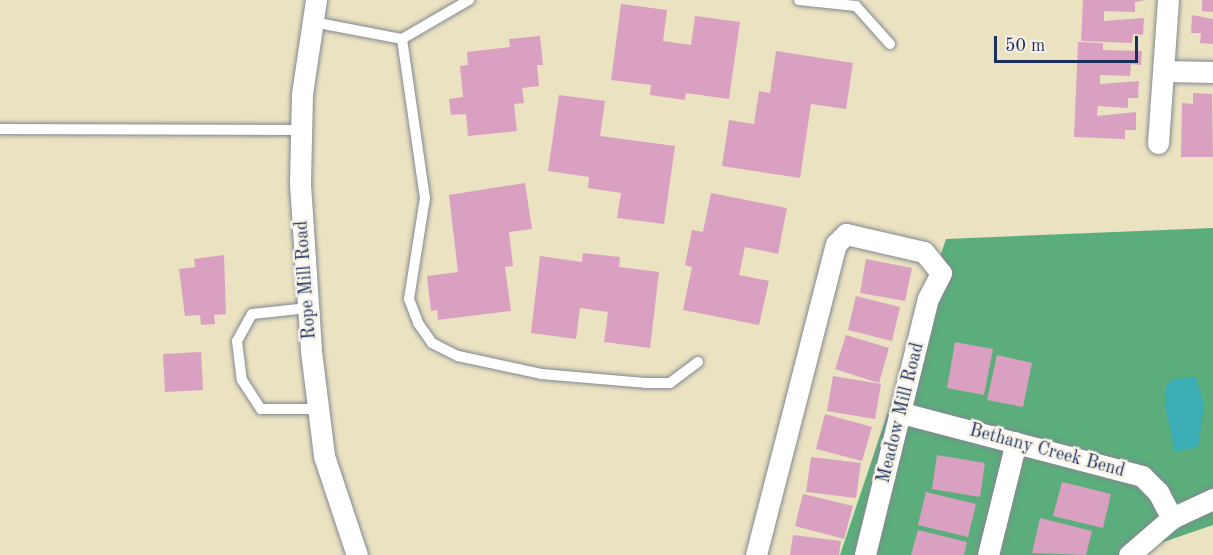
<!DOCTYPE html>
<style>
body{margin:0}
#map{position:relative;width:1213px;height:555px;overflow:hidden;background:#eae2c1;font-family:"Old Standard TT",serif}
div>[style]{position:absolute}
[style*='--x']{left:calc(var(--x)*1px);top:calc(var(--y)*1px);width:calc(var(--w)*1px);rotate:calc(var(--a)*1deg)}
.forest>*{inset:0;background:#5bad7b}
.water>*{inset:0;background:#3badb4}
.building>*{inset:0;background:#daa0c2}
.roads{filter:drop-shadow(0 0 2px #828890) drop-shadow(0 0 2px #828890)}
.service>*{height:10px;margin:-5px;padding:0 5px;transform-origin:5px;border-radius:5px;background:#fff}
.minor>*{height:21px;margin:-10.5px;padding:0 10.5px;transform-origin:10.5px;border-radius:10.5px;background:#fff}
span{translate:-50% -50%;white-space:nowrap;text-align:center;line-height:1.15;-webkit-text-stroke:5px #f7f3e8;paint-order:stroke}
.street-label{font-size:18px;color:#1b2f5e}
.scale{position:absolute;left:994px;top:36px;width:144px;height:27px;box-sizing:border-box;border:3px solid #1b2f5e;border-top:0;padding-left:8px;font-size:18px;line-height:21px;white-space:nowrap;color:#1b2f5e;-webkit-text-stroke:4px #f7f3e8;paint-order:stroke}
</style>
<div id="map">
<div class="forest">
<div style="clip-path:polygon(1213px 228px,1213px 525px,1143px 549px,1144px 555px,840px 555px,946px 239px)"></div>
</div>
<div class="water">
<div style="clip-path:polygon(1196px 377px,1204px 405px,1198px 447px,1175px 452px,1165px 405px,1166px 388px,1172px 379px)"></div>
</div>
<div class="building">
<div style="clip-path:polygon(1083px 0,1145px 0,1135px 2px,1135px 12px,1104px 11px,1104px 21px,1144px 18px,1143px 35px,1133px 34px,1132px 43px,1081px 41px)"></div>
<div style="clip-path:polygon(1202px 0,1213px 0,1213px 12px,1202px 11px)"></div>
<div style="clip-path:polygon(621px 4px,667px 10px,663px 41px,691px 45px,695px 16px,740px 22px,729px 99px,686px 93px,685px 100px,650px 95px,651px 85px,611px 80px)"></div>
<div style="clip-path:polygon(1192px 15px,1213px 19px,1213px 44px,1200px 43px,1201px 33px,1191px 33px)"></div>
<div style="clip-path:polygon(540px 36px,543px 65px,537px 65px,539px 86px,522px 88px,524px 103px,514px 104px,517px 131px,468px 136px,466px 114px,451px 115px,449px 99px,463px 97px,460px 66px,468px 65px,467px 52px,510px 47px,509px 39px)"></div>
<div style="clip-path:polygon(1078px 42px,1103px 43px,1103px 50px,1142px 51px,1141px 65px,1131px 64px,1130px 76px,1100px 75px,1100px 84px,1139px 81px,1138px 98px,1128px 98px,1128px 108px,1098px 106px,1097px 116px,1136px 112px,1136px 130px,1125px 130px,1125px 139px,1074px 137px)"></div>
<div style="clip-path:polygon(776px 51px,853px 63px,846px 109px,811px 104px,800px 178px,722px 166px,729px 120px,754px 124px,759px 91px,770px 93px)"></div>
<div style="clip-path:polygon(1193px 93px,1212px 94px,1213px 157px,1181px 157px,1182px 103px,1193px 104px)"></div>
<div style="clip-path:polygon(559px 95px,605px 101px,600px 136px,675px 146px,664px 224px,617px 218px,621px 193px,588px 188px,589px 177px,548px 171px)"></div>
<div style="clip-path:polygon(525px 183px,532px 229px,509px 232px,513px 266px,505px 267px,511px 311px,438px 320px,437px 310px,431px 311px,427px 276px,458px 272px,449px 195px)"></div>
<div style="clip-path:polygon(711px 193px,787px 208px,778px 254px,745px 247px,739px 275px,769px 281px,759px 325px,683px 310px,692px 267px,685px 265px,692px 230px,703px 232px)"></div>
<div style="clip-path:polygon(583px 253px,620px 257px,619px 267px,659px 272px,650px 348px,604px 342px,608px 312px,580px 308px,576px 339px,531px 333px,540px 256px,582px 262px)"></div>
<div style="clip-path:polygon(224px 255px,226px 314px,214px 315px,215px 324px,201px 325px,200px 315px,185px 316px,179px 269px,195px 267px,194px 259px)"></div>
<div style="clip-path:polygon(866px 259px,912px 268px,905px 301px,860px 293px)"></div>
<div style="clip-path:polygon(856px 296px,900px 307px,892px 341px,848px 330px)"></div>
<div style="clip-path:polygon(846px 335px,889px 348px,879px 383px,835px 369px)"></div>
<div style="clip-path:polygon(955px 342px,993px 349px,984px 395px,947px 388px)"></div>
<div style="clip-path:polygon(201px 352px,203px 390px,165px 392px,163px 354px)"></div>
<div style="clip-path:polygon(997px 355px,1032px 363px,1023px 407px,987px 400px)"></div>
<div style="clip-path:polygon(833px 376px,881px 384px,875px 419px,827px 411px)"></div>
<div style="clip-path:polygon(825px 414px,872px 427px,862px 461px,816px 449px)"></div>
<div style="clip-path:polygon(937px 455px,985px 463px,980px 497px,932px 489px)"></div>
<div style="clip-path:polygon(811px 457px,861px 463px,856px 498px,806px 492px)"></div>
<div style="clip-path:polygon(1062px 482px,1111px 494px,1103px 528px,1053px 516px)"></div>
<div style="clip-path:polygon(926px 492px,976px 504px,968px 537px,918px 525px)"></div>
<div style="clip-path:polygon(803px 494px,853px 506px,844px 539px,795px 526px)"></div>
<div style="clip-path:polygon(1040px 518px,1092px 531px,1086px 555px,1032px 553px)"></div>
<div style="clip-path:polygon(918px 530px,967px 542px,964px 555px,911px 555px)"></div>
<div style="clip-path:polygon(793px 535px,841px 541px,839px 555px,790px 555px)"></div>
</div>
<div class="roads">
<div class="service">
<div style="--x:799;--y:0;--w:57;--a:6"></div>
<div style="--x:856;--y:6;--w:51;--a:48.2"></div>
<div style="--x:313;--y:22;--w:91;--a:10.8"></div>
<div style="--x:402;--y:39;--w:78;--a:-30.2"></div>
<div style="--x:402;--y:39;--w:161;--a:81.8"></div>
<div style="--x:425;--y:198;--w:102;--a:99"></div>
<div style="--x:409;--y:299;--w:26;--a:69"></div>
<div style="--x:418;--y:323;--w:24;--a:55"></div>
<div style="--x:432;--y:343;--w:29;--a:27"></div>
<div style="--x:458;--y:356;--w:85;--a:12.2"></div>
<div style="--x:541;--y:374;--w:104;--a:4.9"></div>
<div style="--x:645;--y:383;--w:25;--a:0"></div>
<div style="--x:670;--y:383;--w:35;--a:-37"></div>
<div style="--x:0;--y:129;--w:301;--a:0.2"></div>
<div style="--x:308;--y:308;--w:56;--a:173.9"></div>
<div style="--x:252;--y:314;--w:31;--a:119"></div>
<div style="--x:237;--y:341;--w:39;--a:83"></div>
<div style="--x:242;--y:380;--w:35;--a:57"></div>
<div style="--x:261;--y:409;--w:56;--a:0"></div>
</div>
<div class="minor">
<div style="--x:316;--y:0;--w:95;--a:98.5"></div>
<div style="--x:302;--y:94;--w:90;--a:91.3"></div>
<div style="--x:300;--y:184;--w:167;--a:86.2"></div>
<div style="--x:311;--y:351;--w:106;--a:82.9"></div>
<div style="--x:324;--y:456;--w:104;--a:71.6"></div>
<div style="--x:1163;--y:71;--w:50;--a:1.1"></div>
<div style="--x:1158;--y:143;--w:143;--a:-86"></div>
<div style="--x:902;--y:413;--w:248;--a:14.7"></div>
<div style="--x:1142;--y:476;--w:23;--a:45"></div>
<div style="--x:1158;--y:492;--w:30;--a:62"></div>
<div style="--x:756;--y:555;--w:321;--a:-75.6"></div>
<div style="--x:836;--y:244;--w:14;--a:-45"></div>
<div style="--x:846;--y:234;--w:80;--a:13"></div>
<div style="--x:924;--y:252;--w:27;--a:51"></div>
<div style="--x:941;--y:273;--w:28;--a:117"></div>
<div style="--x:928;--y:298;--w:265;--a:103.8"></div>
<div style="--x:988;--y:555;--w:116;--a:-76.1"></div>
<div style="--x:1129;--y:555;--w:57;--a:-40.7"></div>
<div style="--x:1172;--y:518;--w:45;--a:-24.9"></div>
</div>
</div>
<div class="street-label">
<span style="left:306px;top:280px;rotate:-94deg">Rope Mill Road</span>
<span style="left:901px;top:413px;rotate:-76deg">Meadow Mill Road</span>
<span style="left:1047px;top:451px;rotate:15deg">Bethany Creek Bend</span>
</div>
<div class="scale">50 m</div>
</div>
